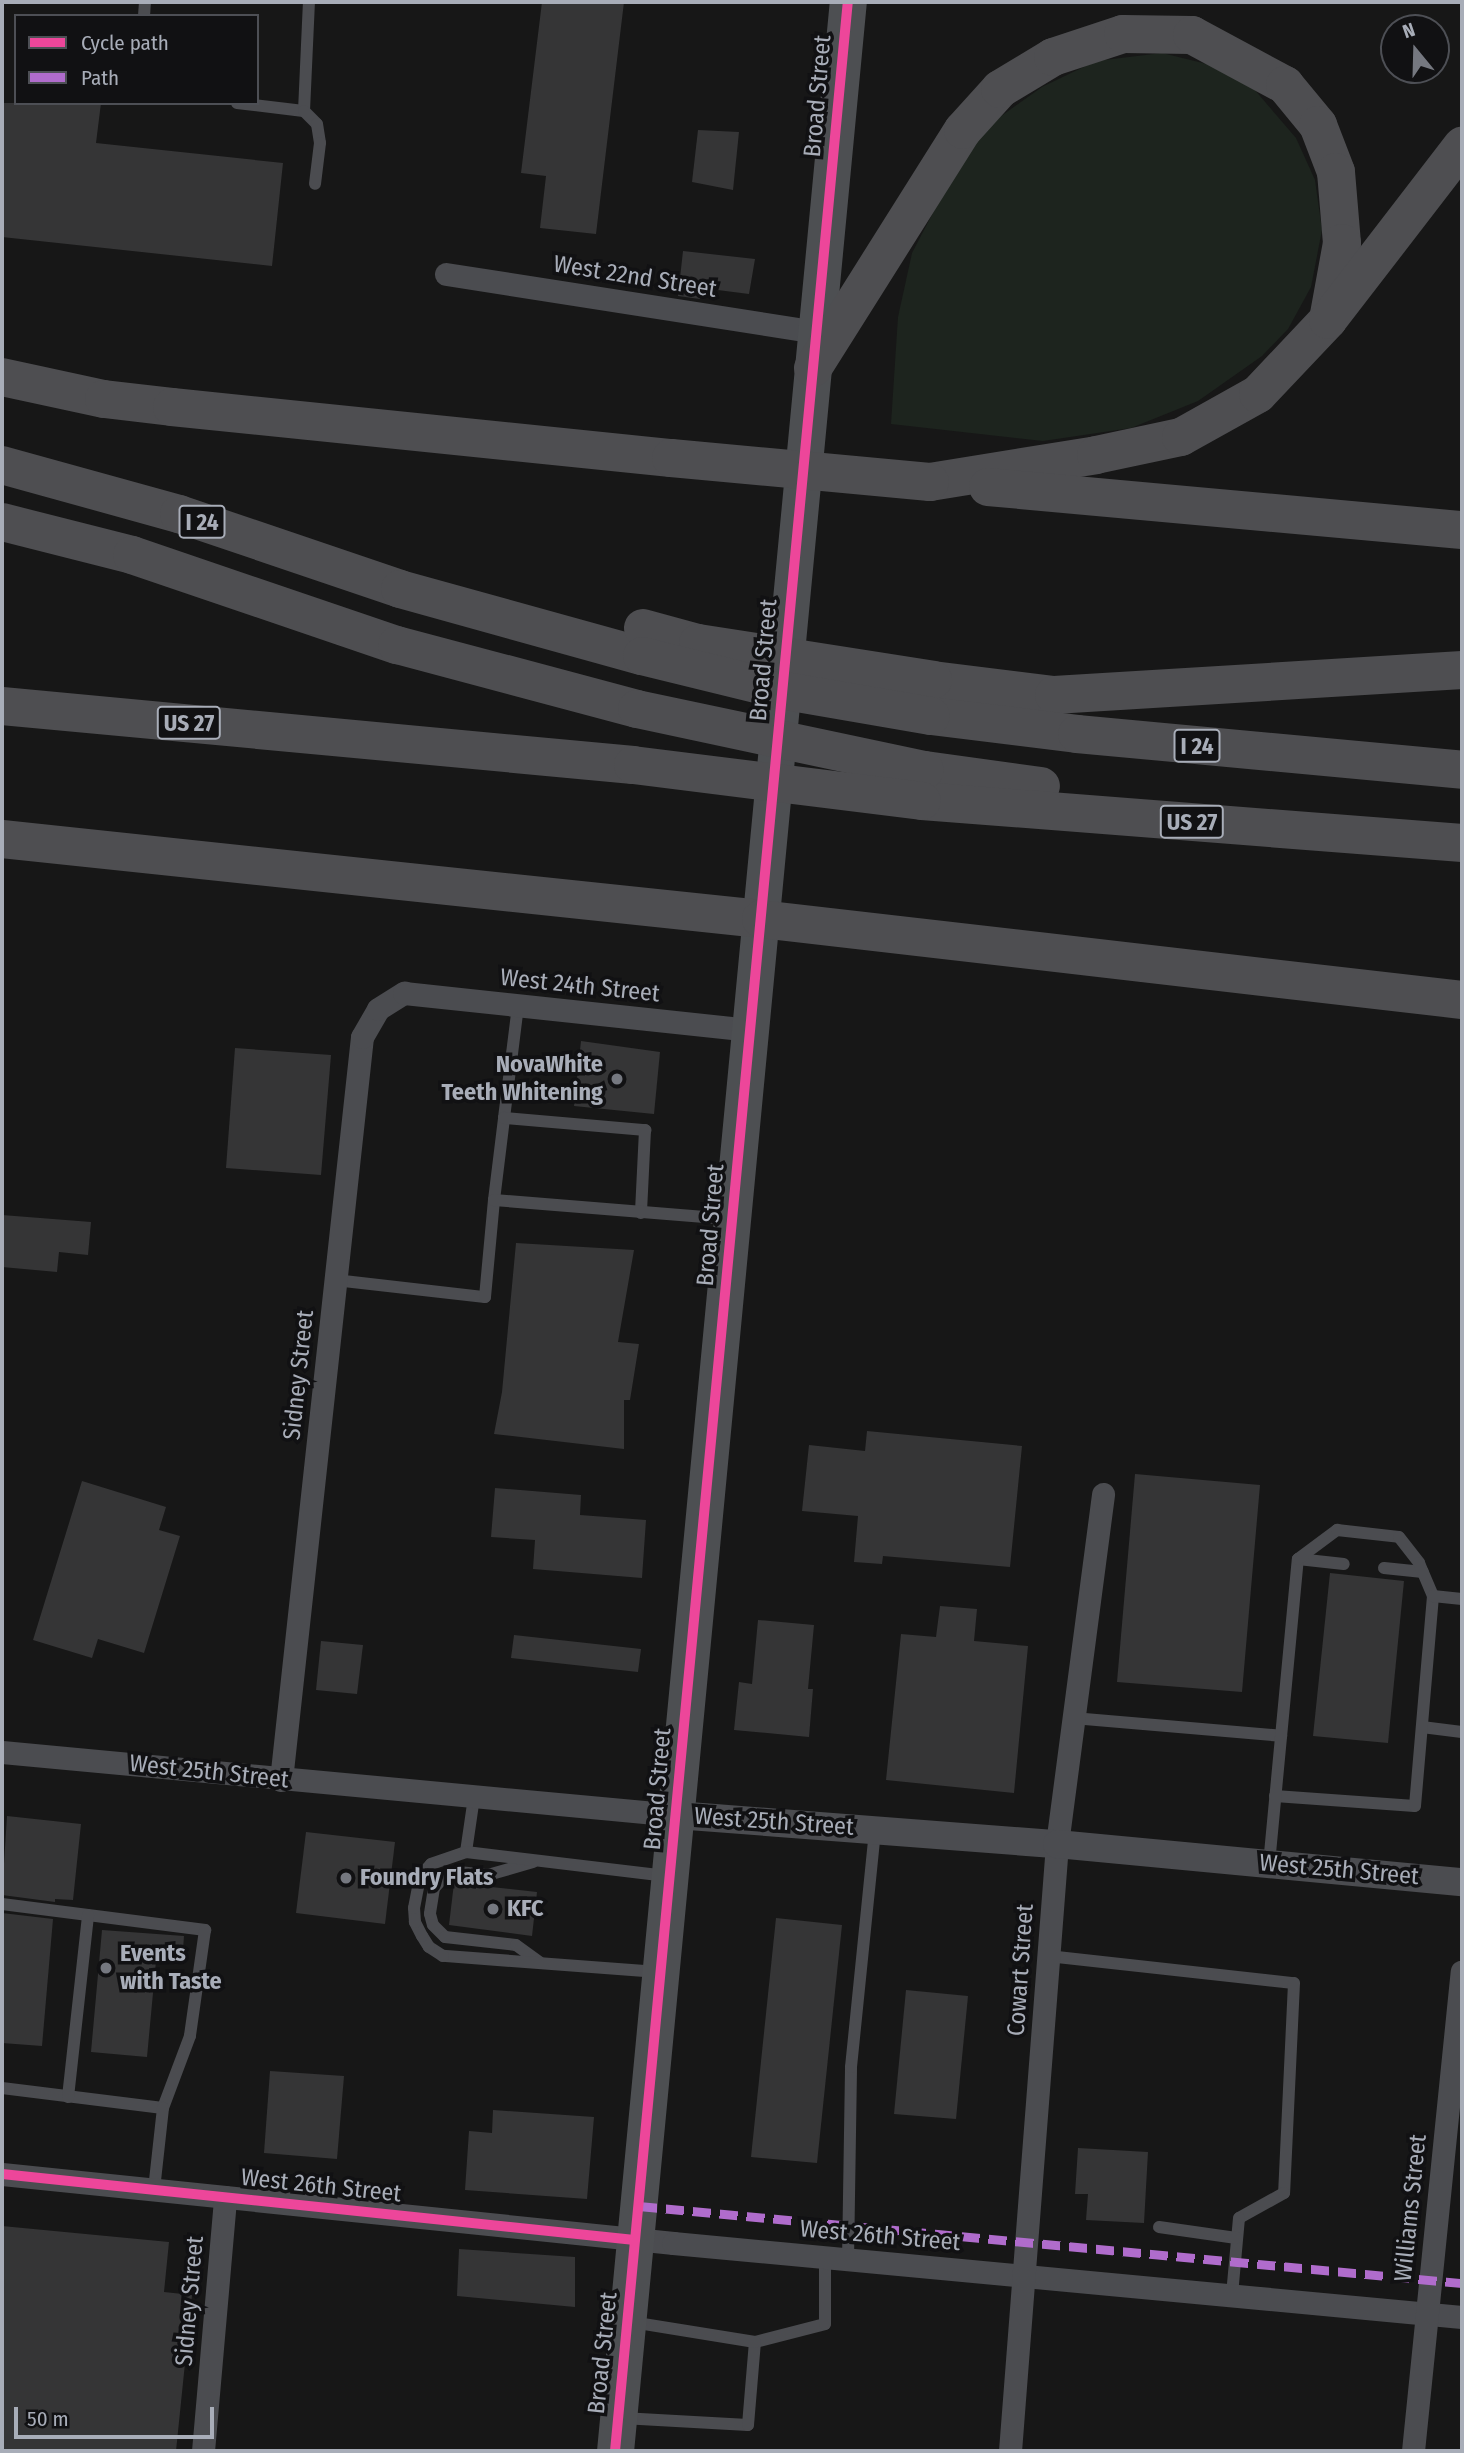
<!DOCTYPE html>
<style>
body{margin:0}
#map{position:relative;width:1464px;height:2453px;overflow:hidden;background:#171717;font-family:"Fira Sans Condensed",sans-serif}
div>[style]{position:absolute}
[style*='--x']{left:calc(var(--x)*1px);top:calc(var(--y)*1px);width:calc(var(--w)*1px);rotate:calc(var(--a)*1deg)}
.green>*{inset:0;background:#1d241e}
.building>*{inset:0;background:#353536}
.service>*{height:12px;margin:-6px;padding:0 6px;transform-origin:6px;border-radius:6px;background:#4b4c50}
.minor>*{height:23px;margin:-11.5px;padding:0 11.5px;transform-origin:11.5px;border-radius:11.5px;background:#4b4c50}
.tertiary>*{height:28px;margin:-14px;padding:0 14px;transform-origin:14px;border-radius:14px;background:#4b4c50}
.primary>*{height:37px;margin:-18.5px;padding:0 18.5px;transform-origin:18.5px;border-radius:18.5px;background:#4d4f52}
.motorway>*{height:38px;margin:-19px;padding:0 19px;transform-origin:19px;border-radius:19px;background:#4e4e51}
.motorway-bridge>*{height:38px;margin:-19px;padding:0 19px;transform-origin:19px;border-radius:19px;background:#4e4e51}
.quiet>*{height:9px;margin-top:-4.5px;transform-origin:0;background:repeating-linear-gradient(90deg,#b06ccc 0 18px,transparent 0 27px)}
.cycleway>*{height:10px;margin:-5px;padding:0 5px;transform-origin:5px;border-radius:5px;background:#ed469a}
.dots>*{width:19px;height:19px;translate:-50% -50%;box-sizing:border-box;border:4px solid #111113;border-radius:50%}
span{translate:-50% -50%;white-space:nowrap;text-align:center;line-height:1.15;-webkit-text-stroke:7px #111113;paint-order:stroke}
.shield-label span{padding:2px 5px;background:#111113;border:2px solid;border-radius:5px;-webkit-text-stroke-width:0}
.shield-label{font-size:23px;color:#a8adb8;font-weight:700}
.street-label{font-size:24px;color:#a8adb8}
.poi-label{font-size:24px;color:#a8adb8;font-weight:700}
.right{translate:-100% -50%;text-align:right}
.left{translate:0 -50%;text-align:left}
.frame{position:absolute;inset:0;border:4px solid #a8adb8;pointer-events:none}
.legend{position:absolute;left:14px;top:14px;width:245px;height:91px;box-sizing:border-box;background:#111113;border:2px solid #4d4f55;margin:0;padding:9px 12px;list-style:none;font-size:21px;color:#a8adb8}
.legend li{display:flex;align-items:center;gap:14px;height:35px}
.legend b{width:35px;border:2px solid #4d4f55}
.north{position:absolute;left:1380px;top:14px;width:70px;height:70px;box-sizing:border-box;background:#111113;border:2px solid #4d4f55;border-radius:50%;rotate:341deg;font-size:19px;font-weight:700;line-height:28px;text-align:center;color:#a8adb8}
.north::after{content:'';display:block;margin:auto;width:24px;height:32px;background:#757880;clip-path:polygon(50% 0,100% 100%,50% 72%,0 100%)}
.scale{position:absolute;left:14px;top:2407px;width:200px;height:32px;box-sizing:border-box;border:4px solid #a8adb8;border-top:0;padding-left:9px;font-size:21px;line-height:24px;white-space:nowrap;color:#a8adb8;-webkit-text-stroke:5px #111113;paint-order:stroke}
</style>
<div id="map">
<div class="green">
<div style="clip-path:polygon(1162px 53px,1211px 65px,1254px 89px,1296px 138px,1315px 180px,1322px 230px,1311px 287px,1288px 329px,1262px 356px,1198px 401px,1131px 428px,1043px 441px,891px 424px,898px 317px,912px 253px,947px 186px,983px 129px,1042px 87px,1096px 61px)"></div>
</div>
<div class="building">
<div style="clip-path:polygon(542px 2px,624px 2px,596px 234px,540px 228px,546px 176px,521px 173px)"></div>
<div style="clip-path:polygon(2px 103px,101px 103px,96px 143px,283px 163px,272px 266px,2px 237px)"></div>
<div style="clip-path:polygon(698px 130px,739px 132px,733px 190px,692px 182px)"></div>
<div style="clip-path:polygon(683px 251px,755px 259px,749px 294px,702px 288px,700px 299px,678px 296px)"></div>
<div style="clip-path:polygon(581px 1041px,660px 1052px,654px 1114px,574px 1106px)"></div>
<div style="clip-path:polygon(235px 1048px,331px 1055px,321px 1175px,226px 1168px)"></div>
<div style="clip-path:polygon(2px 1215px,91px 1222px,88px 1255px,59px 1252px,57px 1272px,2px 1267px)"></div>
<div style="clip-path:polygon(516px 1243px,634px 1250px,618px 1342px,639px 1344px,630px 1400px,624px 1400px,624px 1449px,494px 1434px,502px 1392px)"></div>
<div style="clip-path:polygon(867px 1431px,1022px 1446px,1010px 1567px,883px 1556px,882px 1564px,854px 1562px,858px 1516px,802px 1511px,809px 1445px,865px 1451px)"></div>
<div style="clip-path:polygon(1135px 1474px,1260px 1485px,1242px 1692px,1117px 1682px)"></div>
<div style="clip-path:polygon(82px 1481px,166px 1507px,159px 1530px,180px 1536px,144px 1653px,98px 1639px,92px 1658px,33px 1640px)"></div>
<div style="clip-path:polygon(495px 1488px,581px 1495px,580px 1515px,646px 1520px,642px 1578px,533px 1569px,535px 1540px,491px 1537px)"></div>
<div style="clip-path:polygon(1330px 1573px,1404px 1581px,1388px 1743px,1313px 1736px)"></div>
<div style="clip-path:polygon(940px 1606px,977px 1609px,974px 1641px,1028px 1646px,1014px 1793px,886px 1780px,901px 1634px,936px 1637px)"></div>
<div style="clip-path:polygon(758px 1620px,814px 1625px,808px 1689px,813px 1689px,809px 1737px,734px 1730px,739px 1682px,752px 1684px)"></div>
<div style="clip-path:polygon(514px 1635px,641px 1649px,638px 1672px,511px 1658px)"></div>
<div style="clip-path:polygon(321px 1641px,363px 1645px,357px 1694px,316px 1690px)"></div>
<div style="clip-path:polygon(7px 1816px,81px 1824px,73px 1900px,55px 1899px,55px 1902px,2px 1895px)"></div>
<div style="clip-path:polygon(306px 1832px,395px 1842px,385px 1924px,296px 1913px)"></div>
<div style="clip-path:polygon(454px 1883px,537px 1892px,532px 1936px,449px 1925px)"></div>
<div style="clip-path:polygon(2px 1913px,53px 1919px,42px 2046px,2px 2043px)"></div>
<div style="clip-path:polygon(776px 1918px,842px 1925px,817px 2163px,751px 2157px)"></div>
<div style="clip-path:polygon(102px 1930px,184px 1936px,182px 1963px,156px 1961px,147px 2057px,91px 2052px)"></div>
<div style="clip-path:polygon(906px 1990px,968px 1996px,956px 2119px,894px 2114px)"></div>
<div style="clip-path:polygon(270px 2071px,344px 2076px,337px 2159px,264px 2153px)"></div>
<div style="clip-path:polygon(493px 2110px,594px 2117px,587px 2199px,465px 2190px,469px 2131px,492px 2133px)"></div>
<div style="clip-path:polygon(1078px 2148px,1148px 2152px,1144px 2223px,1086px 2220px,1088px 2194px,1075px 2194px)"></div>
<div style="clip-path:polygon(2px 2226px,169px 2242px,164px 2292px,192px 2295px,176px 2451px,2px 2451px)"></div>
<div style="clip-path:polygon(459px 2249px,575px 2257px,575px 2307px,457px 2296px)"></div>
</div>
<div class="service">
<div style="--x:144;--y:16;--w:14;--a:-86"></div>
<div style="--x:237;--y:103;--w:67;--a:6.8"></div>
<div style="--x:304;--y:111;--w:109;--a:-87.4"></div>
<div style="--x:304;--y:111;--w:18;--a:45"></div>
<div style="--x:317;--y:124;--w:19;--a:81"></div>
<div style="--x:320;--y:143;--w:41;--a:97"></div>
<div style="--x:504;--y:1118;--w:114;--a:-82.9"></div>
<div style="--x:494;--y:1200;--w:83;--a:-83"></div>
<div style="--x:504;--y:1118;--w:142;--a:4.9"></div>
<div style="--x:645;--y:1130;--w:83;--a:92.8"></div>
<div style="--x:335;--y:1280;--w:151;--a:6.5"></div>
<div style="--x:485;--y:1297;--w:97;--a:-84.7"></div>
<div style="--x:494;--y:1200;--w:236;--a:4.6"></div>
<div style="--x:1298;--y:1559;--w:46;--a:6.2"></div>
<div style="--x:1384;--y:1568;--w:39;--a:6"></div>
<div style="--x:1073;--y:1718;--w:209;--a:4.9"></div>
<div style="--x:1422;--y:1727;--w:40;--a:7.1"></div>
<div style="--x:1275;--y:1796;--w:140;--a:4.1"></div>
<div style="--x:1415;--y:1806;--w:211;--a:-85.1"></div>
<div style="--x:466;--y:1852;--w:56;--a:-81.7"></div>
<div style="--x:533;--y:1862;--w:47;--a:163.9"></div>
<div style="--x:488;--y:1875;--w:30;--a:-174"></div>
<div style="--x:458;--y:1872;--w:15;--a:160"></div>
<div style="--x:444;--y:1877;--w:15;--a:132"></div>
<div style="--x:434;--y:1888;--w:26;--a:99"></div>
<div style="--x:430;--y:1914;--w:11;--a:75"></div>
<div style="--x:433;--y:1925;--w:17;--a:45"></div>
<div style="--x:445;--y:1937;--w:71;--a:6.4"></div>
<div style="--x:516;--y:1945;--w:29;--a:36"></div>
<div style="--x:1269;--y:1864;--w:306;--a:-84.6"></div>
<div style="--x:1298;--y:1559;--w:49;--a:-36.6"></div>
<div style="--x:1337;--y:1530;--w:62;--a:6.4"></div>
<div style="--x:1399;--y:1537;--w:33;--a:52"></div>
<div style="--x:1419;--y:1563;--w:36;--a:67"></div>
<div style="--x:1433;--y:1596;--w:29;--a:6"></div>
<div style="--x:2;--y:1904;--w:205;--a:7.3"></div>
<div style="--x:205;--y:1930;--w:107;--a:98.1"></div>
<div style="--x:190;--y:2036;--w:77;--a:110.6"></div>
<div style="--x:1048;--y:1956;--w:247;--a:6.3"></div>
<div style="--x:1294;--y:1983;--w:210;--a:92.7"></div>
<div style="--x:1284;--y:2193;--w:51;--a:150.9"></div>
<div style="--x:1239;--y:2218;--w:77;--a:95.2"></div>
<div style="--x:658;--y:1972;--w:216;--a:-175.7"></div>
<div style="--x:443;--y:1956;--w:17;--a:-147"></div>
<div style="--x:429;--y:1947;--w:13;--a:-122"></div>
<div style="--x:422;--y:1936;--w:16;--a:-117"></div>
<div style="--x:415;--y:1922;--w:14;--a:-94"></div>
<div style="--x:414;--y:1908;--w:33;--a:-79"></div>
<div style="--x:420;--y:1876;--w:16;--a:-47"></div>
<div style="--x:431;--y:1864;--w:37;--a:-19"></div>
<div style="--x:466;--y:1852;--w:202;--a:6.8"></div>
<div style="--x:2;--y:2088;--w:162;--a:7.1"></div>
<div style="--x:163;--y:2108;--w:82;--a:96.3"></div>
<div style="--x:68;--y:2097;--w:183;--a:-83.7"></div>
<div style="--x:1159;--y:2227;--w:78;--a:8.1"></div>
<div style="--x:848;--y:2260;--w:193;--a:-89.1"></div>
<div style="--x:851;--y:2067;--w:238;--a:-84.2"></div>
<div style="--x:755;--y:2342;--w:72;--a:-14.4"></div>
<div style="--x:825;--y:2324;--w:67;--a:-90"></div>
<div style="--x:622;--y:2418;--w:126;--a:3.2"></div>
<div style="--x:748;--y:2425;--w:83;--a:-85.2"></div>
<div style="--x:755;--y:2342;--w:126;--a:-170.8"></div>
</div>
<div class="minor">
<div style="--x:446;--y:274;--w:376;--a:8.9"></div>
<div style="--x:2;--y:1752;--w:677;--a:5.34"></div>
<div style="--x:281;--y:1780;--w:747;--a:-83.78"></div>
<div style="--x:362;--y:1037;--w:32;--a:-60"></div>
<div style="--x:378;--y:1009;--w:31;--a:-32"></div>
<div style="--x:404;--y:993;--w:349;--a:6.1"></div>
<div style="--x:2;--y:2174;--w:675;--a:5.87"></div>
<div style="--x:673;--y:2243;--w:792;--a:5.36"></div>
<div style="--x:203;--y:2451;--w:255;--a:-85"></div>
<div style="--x:1010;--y:2451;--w:609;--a:-85.57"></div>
<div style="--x:1057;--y:1844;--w:353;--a:-82.5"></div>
<div style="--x:1413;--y:2451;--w:482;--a:-84.2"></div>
</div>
<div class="tertiary">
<div style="--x:676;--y:1815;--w:382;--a:4.4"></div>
<div style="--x:1057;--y:1844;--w:407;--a:5.4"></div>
</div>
<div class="primary">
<div style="--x:615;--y:2451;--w:2460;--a:-84.57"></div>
</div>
<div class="motorway">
<div style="--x:813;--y:368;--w:281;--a:-57.8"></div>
<div style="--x:963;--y:130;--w:55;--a:-47.9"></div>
<div style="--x:1000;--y:89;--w:62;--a:-31.1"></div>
<div style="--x:1053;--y:57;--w:74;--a:-18.2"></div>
<div style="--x:1123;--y:34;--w:69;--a:0.8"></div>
<div style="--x:1192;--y:35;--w:106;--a:28.3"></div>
<div style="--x:1285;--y:85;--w:52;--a:50.5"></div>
<div style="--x:1318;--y:125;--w:50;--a:69"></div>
<div style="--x:1336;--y:172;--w:71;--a:85.2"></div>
<div style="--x:1342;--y:243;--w:78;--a:100.3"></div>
<div style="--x:2;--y:377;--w:104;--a:12.2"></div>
<div style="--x:104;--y:399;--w:68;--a:6.7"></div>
<div style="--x:172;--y:407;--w:502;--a:5.84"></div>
<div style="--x:2;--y:465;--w:184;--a:15.5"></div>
<div style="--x:179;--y:514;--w:233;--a:18.7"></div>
<div style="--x:400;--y:589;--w:251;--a:15.5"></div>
<div style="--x:930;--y:482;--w:168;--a:-9.2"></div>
<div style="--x:1096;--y:455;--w:87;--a:-12"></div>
<div style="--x:1181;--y:437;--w:88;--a:-29.2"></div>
<div style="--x:1258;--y:394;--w:102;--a:-46.6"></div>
<div style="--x:1328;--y:320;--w:220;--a:-52.4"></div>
<div style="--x:988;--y:487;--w:476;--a:5.2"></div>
<div style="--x:2;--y:522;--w:134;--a:14.2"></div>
<div style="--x:132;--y:555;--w:280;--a:18.8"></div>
<div style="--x:397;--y:645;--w:248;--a:14.9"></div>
<div style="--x:933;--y:680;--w:122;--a:7.1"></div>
<div style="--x:1054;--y:695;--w:409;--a:-3.5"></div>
<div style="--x:2;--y:706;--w:634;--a:5.34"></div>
<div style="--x:931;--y:716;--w:147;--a:7"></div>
<div style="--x:1077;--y:734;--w:387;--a:5.3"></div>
<div style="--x:925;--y:770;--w:117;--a:7.9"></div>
<div style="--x:922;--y:801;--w:542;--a:4.45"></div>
<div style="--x:2;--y:839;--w:763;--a:6.02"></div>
<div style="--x:761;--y:919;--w:706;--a:6.59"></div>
</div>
<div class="motorway-bridge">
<div style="--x:671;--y:458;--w:260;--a:5.3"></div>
<div style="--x:643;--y:628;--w:57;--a:15.3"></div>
<div style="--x:698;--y:643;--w:238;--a:8.9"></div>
<div style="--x:642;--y:656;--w:142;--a:13.8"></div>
<div style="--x:780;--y:690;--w:153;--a:9.8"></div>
<div style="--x:637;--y:709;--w:294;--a:12"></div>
<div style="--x:633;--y:765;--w:291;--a:7.1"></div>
</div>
<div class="quiet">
<div style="--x:639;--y:2206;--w:827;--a:5.35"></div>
</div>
<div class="cycleway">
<div style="--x:2;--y:2174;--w:636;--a:5.95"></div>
<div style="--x:615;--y:2451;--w:2460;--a:-84.57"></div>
</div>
<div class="dots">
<div style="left:617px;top:1079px;background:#757880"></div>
<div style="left:346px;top:1878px;background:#757880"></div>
<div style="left:493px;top:1909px;background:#757880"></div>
<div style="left:106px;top:1968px;background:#757880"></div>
</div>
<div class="shield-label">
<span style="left:202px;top:522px">I 24</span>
<span style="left:189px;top:723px">US 27</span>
<span style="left:1197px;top:746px">I 24</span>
<span style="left:1192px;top:822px">US 27</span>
</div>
<div class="street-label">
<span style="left:818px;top:96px;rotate:-85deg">Broad Street</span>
<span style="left:635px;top:277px;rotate:9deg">West 22nd Street</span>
<span style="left:764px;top:660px;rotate:-85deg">Broad Street</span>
<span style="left:580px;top:986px;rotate:6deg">West 24th Street</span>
<span style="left:711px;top:1225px;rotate:-85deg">Broad Street</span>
<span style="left:299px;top:1375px;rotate:-84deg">Sidney Street</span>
<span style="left:209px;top:1772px;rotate:6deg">West 25th Street</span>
<span style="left:658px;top:1789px;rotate:-85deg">Broad Street</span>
<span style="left:774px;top:1822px;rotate:4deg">West 25th Street</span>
<span style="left:1339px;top:1870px;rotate:5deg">West 25th Street</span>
<span style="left:1021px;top:1970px;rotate:-86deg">Cowart Street</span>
<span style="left:321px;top:2186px;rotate:6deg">West 26th Street</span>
<span style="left:1411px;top:2208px;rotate:-84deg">Williams Street</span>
<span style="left:880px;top:2236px;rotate:5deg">West 26th Street</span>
<span style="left:190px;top:2301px;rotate:-85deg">Sidney Street</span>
<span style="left:603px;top:2353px;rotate:-84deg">Broad Street</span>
</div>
<div class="poi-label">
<span class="right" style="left:603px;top:1079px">NovaWhite<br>Teeth Whitening</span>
<span class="left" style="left:360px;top:1878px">Foundry Flats</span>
<span class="left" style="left:507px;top:1909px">KFC</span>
<span class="left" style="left:120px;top:1968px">Events<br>with Taste</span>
</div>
<div class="frame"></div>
<ul class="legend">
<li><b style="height:9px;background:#ed469a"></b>Cycle path</li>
<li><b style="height:9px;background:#b06ccc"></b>Path</li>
</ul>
<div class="north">N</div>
<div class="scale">50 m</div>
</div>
